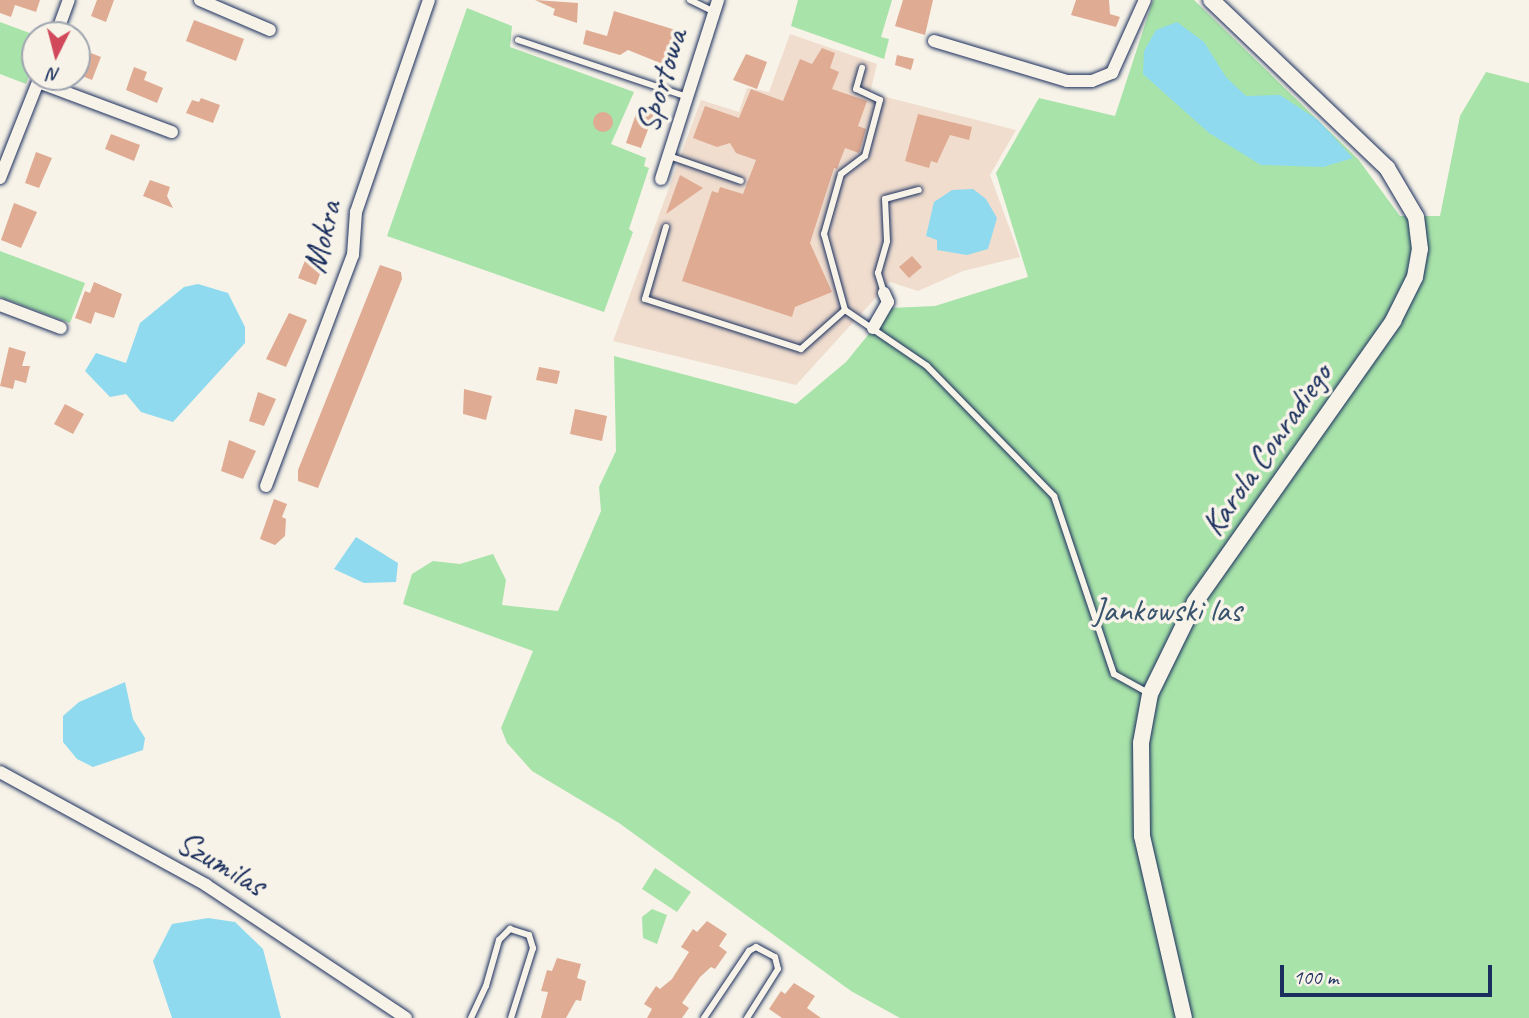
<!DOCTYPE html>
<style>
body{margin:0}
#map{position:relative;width:1529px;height:1018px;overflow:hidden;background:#f7f3e8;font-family:Caveat,sans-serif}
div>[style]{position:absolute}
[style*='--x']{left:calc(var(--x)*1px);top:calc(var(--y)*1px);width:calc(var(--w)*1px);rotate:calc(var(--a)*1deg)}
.built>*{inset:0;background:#f0ddce}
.green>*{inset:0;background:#a8e3a9}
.water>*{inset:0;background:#8fdaef}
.building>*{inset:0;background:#dfab93}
.round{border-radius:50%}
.roads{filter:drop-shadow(0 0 2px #1b2f5e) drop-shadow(0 0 2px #1b2f5e)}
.lane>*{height:6px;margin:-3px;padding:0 3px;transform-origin:3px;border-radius:3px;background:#f7f3e8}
.street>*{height:12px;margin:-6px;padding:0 6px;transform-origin:6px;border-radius:6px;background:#f7f3e8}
.secondary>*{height:16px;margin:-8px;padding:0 8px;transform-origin:8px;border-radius:8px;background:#f7f3e8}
span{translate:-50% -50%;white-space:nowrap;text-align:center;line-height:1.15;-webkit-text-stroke:7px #f7f3e8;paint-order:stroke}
.street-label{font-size:33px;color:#1b2f5e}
.park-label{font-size:33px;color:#37536d}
.north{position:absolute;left:21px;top:21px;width:70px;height:70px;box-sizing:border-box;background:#f7f3e8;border:2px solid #9fa5b1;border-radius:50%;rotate:186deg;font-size:19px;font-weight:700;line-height:28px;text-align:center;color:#1b2f5e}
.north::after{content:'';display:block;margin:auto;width:24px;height:32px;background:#d1495b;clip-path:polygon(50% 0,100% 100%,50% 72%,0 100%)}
.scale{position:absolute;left:1280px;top:965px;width:212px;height:32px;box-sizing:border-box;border:4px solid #1b2f5e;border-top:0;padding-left:9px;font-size:21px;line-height:24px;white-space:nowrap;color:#1b2f5e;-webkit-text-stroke:5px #f7f3e8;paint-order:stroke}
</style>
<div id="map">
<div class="built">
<div style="clip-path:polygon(790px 34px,877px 64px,870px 93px,1016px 130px,990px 175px,1020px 257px,963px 271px,918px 291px,890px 282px,796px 385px,613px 341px,701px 100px,739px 112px,747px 88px,769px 92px)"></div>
</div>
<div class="green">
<div style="clip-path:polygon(798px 0,892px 0,881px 37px,889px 39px,884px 59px,791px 26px)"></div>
<div style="clip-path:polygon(1153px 0,1194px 0,1358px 159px,1400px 216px,1440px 216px,1460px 116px,1486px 72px,1529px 83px,1529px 1018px,900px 1018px,851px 991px,619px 823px,532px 771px,507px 743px,501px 728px,533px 651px,403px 604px,412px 574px,433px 561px,460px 564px,493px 554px,506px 580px,502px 605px,558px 611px,601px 511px,599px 487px,616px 451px,614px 356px,796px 404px,846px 362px,890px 308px,935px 306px,1028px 277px,996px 173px,1039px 98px,1115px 116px)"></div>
<div style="clip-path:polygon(467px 8px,512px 26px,510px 47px,634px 92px,611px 144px,646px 158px,644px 166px,649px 168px,629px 229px,633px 232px,604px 312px,387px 236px)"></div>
<div style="clip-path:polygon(0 22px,35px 35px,35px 59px,26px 84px,0 74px)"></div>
<div style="clip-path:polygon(0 251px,85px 283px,70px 323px,0 297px)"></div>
<div style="clip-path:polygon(655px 868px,691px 892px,677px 912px,642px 889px)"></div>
<div style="clip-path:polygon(652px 909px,667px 915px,657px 944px,643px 938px,642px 917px)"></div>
</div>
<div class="water">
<div style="clip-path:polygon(1177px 22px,1204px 42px,1226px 77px,1246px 96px,1280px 95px,1318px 120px,1353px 158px,1323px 167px,1261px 165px,1209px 133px,1143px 74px,1144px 51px,1156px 30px)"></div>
<div style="clip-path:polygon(973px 189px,986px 199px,997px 218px,988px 249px,967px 255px,937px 250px,937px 240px,926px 236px,934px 202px,952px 190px)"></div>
<div style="clip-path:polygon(198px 284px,228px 293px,245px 327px,245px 343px,173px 422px,141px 412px,126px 394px,110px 397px,85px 371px,96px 353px,126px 363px,140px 323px,184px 287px)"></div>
<div style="clip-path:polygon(356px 537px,398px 563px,396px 582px,364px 583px,334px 569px)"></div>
<div style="clip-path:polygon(125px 682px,133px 719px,145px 738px,143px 750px,93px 767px,77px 759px,63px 742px,63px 716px,79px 702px)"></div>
<div style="clip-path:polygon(208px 918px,235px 922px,263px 949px,281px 1018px,172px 1018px,153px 961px,172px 924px)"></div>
</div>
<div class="building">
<div style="clip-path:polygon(0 0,40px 0,36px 12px,15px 5px,11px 17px,0 13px)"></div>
<div style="clip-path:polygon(97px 0,114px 0,106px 22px,91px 16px)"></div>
<div style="clip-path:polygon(535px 0,578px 3px,577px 23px,553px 15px,555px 9px)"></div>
<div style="clip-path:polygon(903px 0,933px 0,925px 35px,895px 26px)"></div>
<div style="clip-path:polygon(1076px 0,1109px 0,1110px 14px,1120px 17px,1116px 27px,1071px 15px)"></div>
<div style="clip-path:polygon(614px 11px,682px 32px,670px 67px,628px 50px,620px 55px,583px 44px,586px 30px,607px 36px)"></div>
<div style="clip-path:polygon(194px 20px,244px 39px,236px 61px,186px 41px)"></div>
<div style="clip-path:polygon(822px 48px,835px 53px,830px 68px,839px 72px,832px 89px,867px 101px,858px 126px,866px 129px,859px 153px,845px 148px,837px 169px,834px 168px,810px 243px,832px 292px,795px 307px,792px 317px,682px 281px,712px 191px,718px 193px,720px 187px,743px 194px,756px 160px,736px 153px,730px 143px,717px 147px,693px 138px,705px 106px,739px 118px,751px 89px,783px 101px,800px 59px,812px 64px)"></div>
<div style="clip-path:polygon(83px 50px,101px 57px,92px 80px,77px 74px,77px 53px)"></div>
<div style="clip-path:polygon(746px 54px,767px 62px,757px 89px,733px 80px)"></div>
<div style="clip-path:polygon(897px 55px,914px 59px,911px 70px,895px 65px)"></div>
<div style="clip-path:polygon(134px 67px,147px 72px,144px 80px,163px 88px,157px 103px,126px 90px)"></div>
<div style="clip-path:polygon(201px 98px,220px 105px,213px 123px,186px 113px,192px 100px,199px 102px)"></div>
<div style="clip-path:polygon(638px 108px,654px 114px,641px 148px,626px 143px)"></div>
<div class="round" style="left:593px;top:112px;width:20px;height:20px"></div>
<div style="clip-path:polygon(918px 114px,972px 127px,969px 140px,950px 135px,937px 163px,931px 161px,929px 168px,905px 161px)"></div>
<div style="clip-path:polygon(111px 134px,140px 145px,134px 161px,105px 149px)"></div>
<div style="clip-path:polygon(36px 152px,52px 158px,39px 188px,25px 183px)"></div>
<div style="clip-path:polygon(680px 175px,703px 188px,666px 214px)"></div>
<div style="clip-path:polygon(150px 180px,170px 187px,167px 196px,173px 208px,143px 196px)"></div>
<div style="clip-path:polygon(14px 203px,37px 212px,21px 248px,1px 240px)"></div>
<div style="clip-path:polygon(312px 243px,329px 250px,316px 285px,298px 278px)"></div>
<div style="clip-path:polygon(912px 256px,922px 267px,909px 278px,899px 267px)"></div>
<div style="clip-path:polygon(380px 265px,401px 272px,402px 279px,318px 488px,298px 481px,298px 470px)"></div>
<div style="clip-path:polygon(94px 282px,122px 294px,114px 318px,95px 312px,91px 324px,75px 318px,85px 291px,90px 293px)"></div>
<div style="clip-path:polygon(289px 313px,307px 320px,286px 367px,266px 359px)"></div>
<div style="clip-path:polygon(9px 347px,26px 352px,22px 366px,30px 366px,26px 383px,15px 380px,13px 389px,0 386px)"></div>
<div style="clip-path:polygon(539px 367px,560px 371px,557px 384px,536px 380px)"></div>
<div style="clip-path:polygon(464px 389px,492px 396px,486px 420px,463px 414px)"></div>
<div style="clip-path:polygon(258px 392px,276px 399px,264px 426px,249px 421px)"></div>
<div style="clip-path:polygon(65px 404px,84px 414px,73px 434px,54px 424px)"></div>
<div style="clip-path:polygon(575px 409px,607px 416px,602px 441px,570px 434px)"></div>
<div style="clip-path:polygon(229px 440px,256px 451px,243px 479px,221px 471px)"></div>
<div style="clip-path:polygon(274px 499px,287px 504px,282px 517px,286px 519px,285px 536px,275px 545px,260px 539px)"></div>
<div style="clip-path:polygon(707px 921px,727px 934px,719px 946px,727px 952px,715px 969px,711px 967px,700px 977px,682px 1003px,689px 1008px,682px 1018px,647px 1018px,652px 1009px,644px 1004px,656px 986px,660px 989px,672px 979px,689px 952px,681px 947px,693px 929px,697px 932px)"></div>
<div style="clip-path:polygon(557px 958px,581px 964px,577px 978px,586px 981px,581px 1001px,576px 1000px,566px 1018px,541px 1018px,548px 992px,541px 991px,547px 970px,552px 971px)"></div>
<div style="clip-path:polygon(794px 983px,815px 996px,807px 1008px,821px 1018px,782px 1018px,769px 1009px,781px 991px,785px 994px)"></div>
</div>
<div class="roads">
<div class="lane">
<div style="--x:690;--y:0;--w:25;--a:26"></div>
<div style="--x:518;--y:40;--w:178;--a:18.6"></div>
<div style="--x:669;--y:156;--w:76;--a:19.1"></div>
<div style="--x:666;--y:227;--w:75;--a:106.3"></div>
<div style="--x:645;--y:299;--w:164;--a:17.8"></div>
<div style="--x:801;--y:349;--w:59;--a:-41.6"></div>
<div style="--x:845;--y:310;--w:99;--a:34.3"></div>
<div style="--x:927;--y:366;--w:182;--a:45.7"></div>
<div style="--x:1054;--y:496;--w:188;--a:71.4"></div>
<div style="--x:1114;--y:674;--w:39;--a:29"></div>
<div style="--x:884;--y:293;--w:21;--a:-107"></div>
<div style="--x:878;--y:273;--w:33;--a:-74"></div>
<div style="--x:887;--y:241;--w:42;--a:-92.7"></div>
<div style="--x:885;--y:199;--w:35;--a:-15"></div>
<div style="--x:845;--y:310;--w:79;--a:-105.4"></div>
<div style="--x:824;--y:234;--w:62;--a:-74.2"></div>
<div style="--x:841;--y:174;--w:30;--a:-37"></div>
<div style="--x:865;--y:156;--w:58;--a:-75"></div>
<div style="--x:880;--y:100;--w:26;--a:-155"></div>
<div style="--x:856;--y:89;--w:22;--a:-74"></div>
<div style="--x:471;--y:1018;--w:35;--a:-65"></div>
<div style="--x:486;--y:986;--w:48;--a:-74.2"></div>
<div style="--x:499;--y:940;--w:16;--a:-45"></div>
<div style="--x:510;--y:929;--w:20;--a:18"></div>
<div style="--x:529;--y:935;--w:14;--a:73"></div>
<div style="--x:533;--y:948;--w:73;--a:107.4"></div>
<div style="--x:704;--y:1018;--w:81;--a:-56.1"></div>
<div style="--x:749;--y:951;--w:8;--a:-30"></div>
<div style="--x:756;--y:947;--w:21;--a:28"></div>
<div style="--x:775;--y:957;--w:12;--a:76"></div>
<div style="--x:778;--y:969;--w:58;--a:122.3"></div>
</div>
<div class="street">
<div style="--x:200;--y:0;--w:76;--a:23.2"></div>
<div style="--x:56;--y:35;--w:37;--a:-70"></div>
<div style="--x:934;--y:41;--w:139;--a:16.7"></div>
<div style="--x:1067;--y:81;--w:25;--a:0"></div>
<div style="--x:1092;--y:81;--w:22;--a:-22"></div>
<div style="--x:1112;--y:73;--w:80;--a:-65.7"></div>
<div style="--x:38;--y:82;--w:143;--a:20.5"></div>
<div style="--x:0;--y:178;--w:109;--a:-68.4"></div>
<div style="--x:661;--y:179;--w:188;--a:-72.3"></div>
<div style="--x:0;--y:305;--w:65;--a:20.7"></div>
<div style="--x:873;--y:328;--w:30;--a:-60"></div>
<div style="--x:888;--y:302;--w:10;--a:-114"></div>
<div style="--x:266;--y:486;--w:247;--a:-69.4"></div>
<div style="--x:353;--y:255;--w:43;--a:-86"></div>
<div style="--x:356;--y:212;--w:224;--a:-71"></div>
<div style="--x:0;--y:772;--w:235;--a:28.7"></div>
<div style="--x:206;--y:885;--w:240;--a:33.6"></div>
</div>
<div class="secondary">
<div style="--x:1184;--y:1018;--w:187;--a:-103"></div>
<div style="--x:1142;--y:836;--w:93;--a:-90.6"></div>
<div style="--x:1141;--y:743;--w:50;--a:-79.6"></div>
<div style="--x:1150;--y:694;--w:102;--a:-63.9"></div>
<div style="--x:1195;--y:602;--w:344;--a:-54.8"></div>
<div style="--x:1393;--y:321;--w:49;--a:-63.4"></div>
<div style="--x:1415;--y:277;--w:28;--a:-80"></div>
<div style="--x:1420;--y:249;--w:32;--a:-97"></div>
<div style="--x:1416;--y:217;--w:57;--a:-120.6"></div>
<div style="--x:1387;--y:168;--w:243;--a:-136.3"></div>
</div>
</div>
<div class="street-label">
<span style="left:662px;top:81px;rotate:-73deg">Sportowa</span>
<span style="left:323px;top:237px;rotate:-77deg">Mokra</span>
<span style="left:1267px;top:450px;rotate:-55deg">Karola Conradiego</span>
<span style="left:221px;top:864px;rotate:30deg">Szumilas</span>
</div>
<div class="park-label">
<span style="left:1167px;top:611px">Jankowski las</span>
</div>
<div class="north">N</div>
<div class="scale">100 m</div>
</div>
